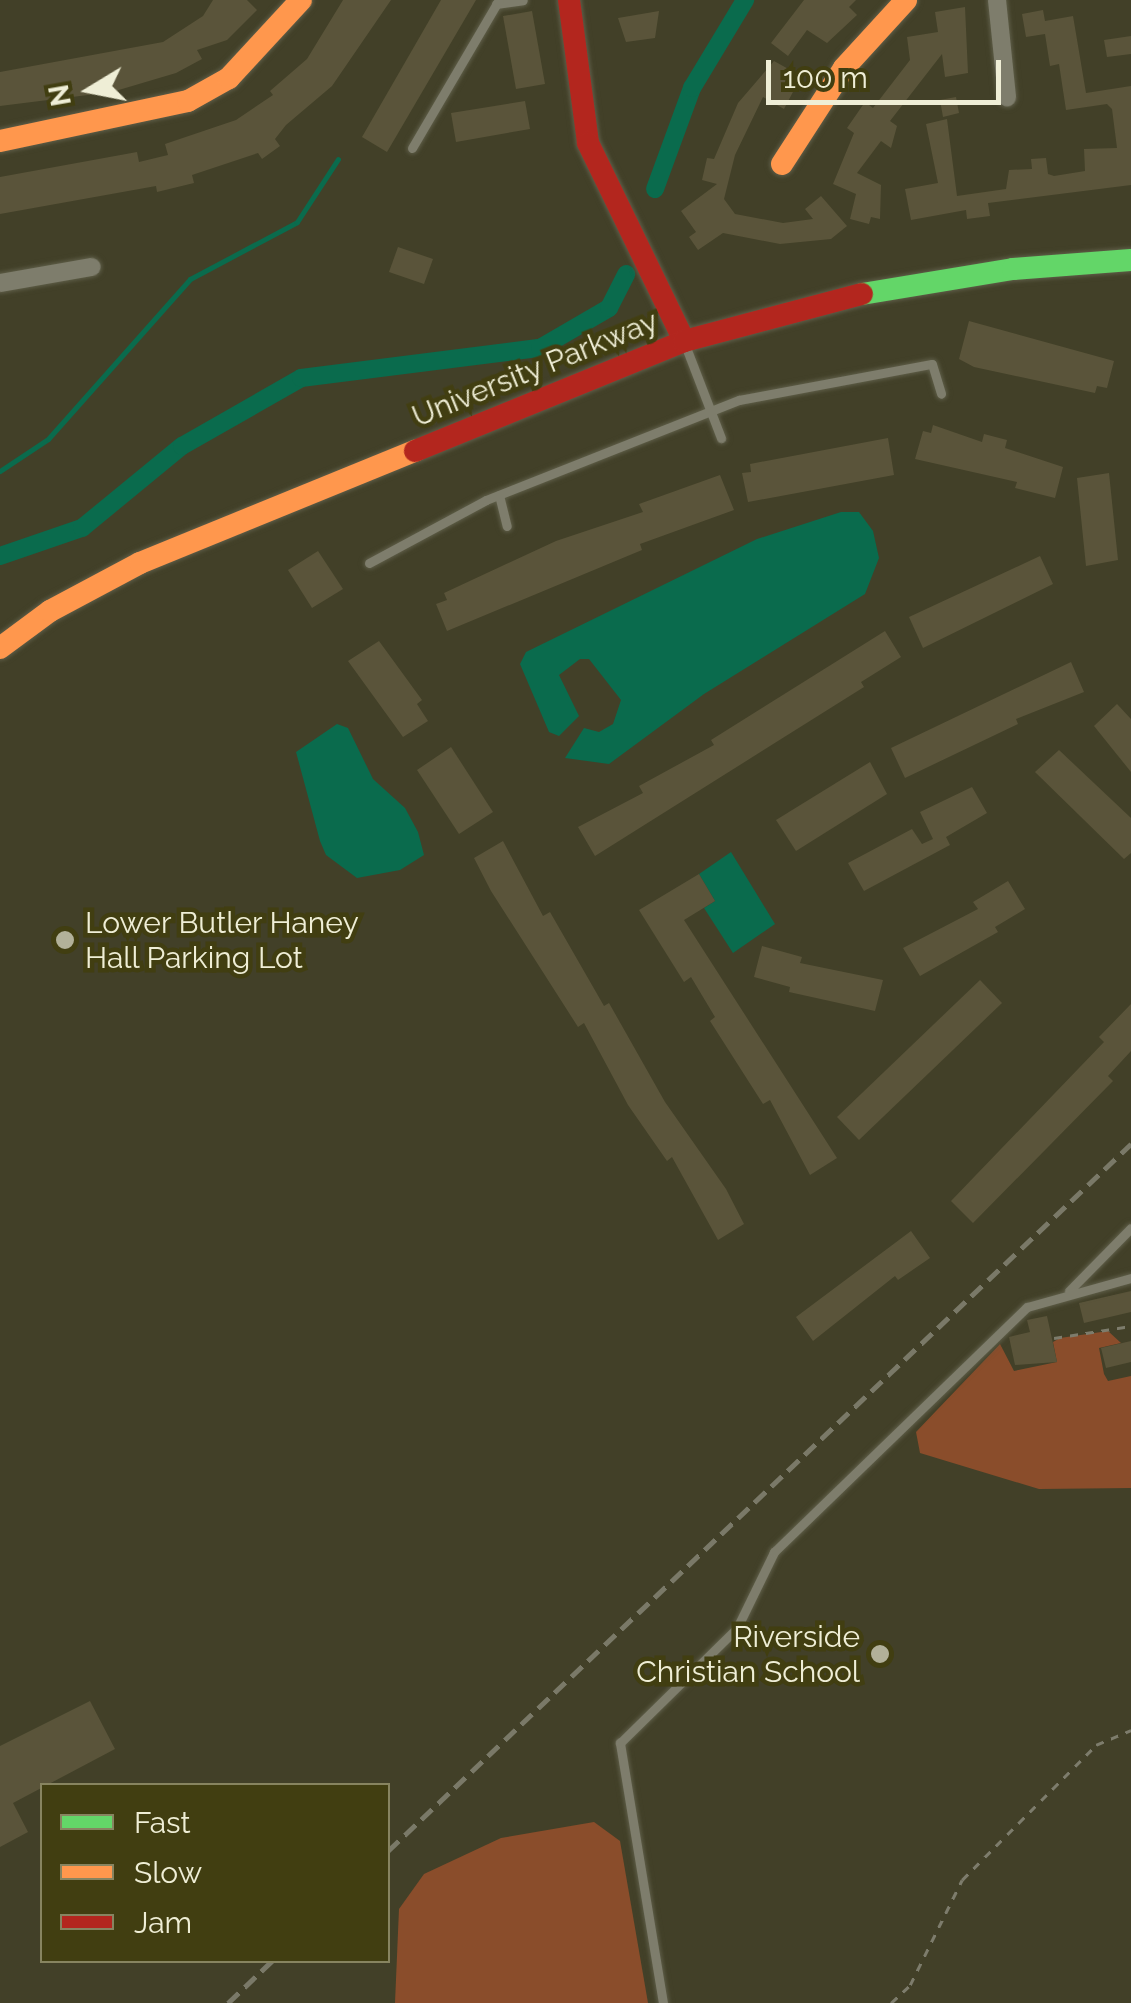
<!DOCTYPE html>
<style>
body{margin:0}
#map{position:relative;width:1131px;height:2003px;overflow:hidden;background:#424028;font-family:Raleway,sans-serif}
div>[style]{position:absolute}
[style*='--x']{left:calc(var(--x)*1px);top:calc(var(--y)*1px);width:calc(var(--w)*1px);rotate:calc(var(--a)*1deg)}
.green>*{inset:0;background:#8a4d2b}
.water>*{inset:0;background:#0a6b4d}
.stream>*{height:5px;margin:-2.5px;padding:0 2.5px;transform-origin:2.5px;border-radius:2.5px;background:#0a6b4d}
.canal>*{height:18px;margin:-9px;padding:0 9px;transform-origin:9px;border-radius:9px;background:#0a6b4d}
.building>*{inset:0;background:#5a543a}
.path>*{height:2.5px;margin-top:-1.25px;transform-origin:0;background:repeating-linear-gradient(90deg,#7d7c6c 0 8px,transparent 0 16px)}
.roads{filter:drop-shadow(0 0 2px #5e5d48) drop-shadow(0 0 2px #5e5d48)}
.lane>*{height:9px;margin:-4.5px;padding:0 4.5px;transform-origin:4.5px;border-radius:4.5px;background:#7e7d6c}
.street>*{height:18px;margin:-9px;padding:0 9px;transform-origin:9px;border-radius:9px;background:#7e7d6c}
.fast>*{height:22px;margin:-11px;padding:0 11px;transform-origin:11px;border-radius:11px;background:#63d668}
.slow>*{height:22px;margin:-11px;padding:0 11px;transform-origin:11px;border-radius:11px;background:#ff974d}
.jam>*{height:22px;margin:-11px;padding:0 11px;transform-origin:11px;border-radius:11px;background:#b3261e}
.rail>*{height:5px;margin-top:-2.5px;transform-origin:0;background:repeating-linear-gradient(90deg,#7a7968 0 15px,transparent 0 23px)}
.dots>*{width:28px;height:28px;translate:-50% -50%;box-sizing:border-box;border:5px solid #413e11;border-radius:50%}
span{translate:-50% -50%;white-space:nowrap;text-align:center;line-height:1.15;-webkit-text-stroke:9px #413e11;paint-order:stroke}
.street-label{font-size:30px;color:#efeed6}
.poi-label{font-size:30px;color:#efeed6}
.left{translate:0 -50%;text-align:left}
.right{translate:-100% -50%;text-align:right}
.legend{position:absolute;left:40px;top:1783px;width:350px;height:180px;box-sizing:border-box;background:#413e11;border:2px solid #878460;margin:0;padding:12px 18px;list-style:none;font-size:30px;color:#efeed6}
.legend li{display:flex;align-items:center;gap:20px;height:50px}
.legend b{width:50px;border:2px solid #878460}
.north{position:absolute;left:40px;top:40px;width:100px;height:100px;-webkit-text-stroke:8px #413e11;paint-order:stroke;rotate:260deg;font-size:28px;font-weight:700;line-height:40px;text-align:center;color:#efeed6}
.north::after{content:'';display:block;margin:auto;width:35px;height:45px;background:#efeed6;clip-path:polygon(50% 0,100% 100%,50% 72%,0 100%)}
.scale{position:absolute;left:766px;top:60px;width:235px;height:45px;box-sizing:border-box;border:5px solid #efeed6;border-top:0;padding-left:12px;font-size:30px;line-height:35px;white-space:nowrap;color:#efeed6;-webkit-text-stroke:8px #413e11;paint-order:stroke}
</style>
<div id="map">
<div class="green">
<div style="clip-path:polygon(1108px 1331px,1121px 1343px,1099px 1348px,1104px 1374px,1108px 1381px,1131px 1376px,1131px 1488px,1039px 1489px,920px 1453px,916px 1432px,1000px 1344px,1014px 1371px,1057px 1362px,1053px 1342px,1060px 1338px)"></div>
<div style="clip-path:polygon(594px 1822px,620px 1841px,648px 2003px,395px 2003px,399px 1909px,424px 1874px,501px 1838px)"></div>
</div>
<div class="water">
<div style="clip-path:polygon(841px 512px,859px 512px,873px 531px,879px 558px,865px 594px,704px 694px,609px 764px,565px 758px,584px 728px,599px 732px,613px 724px,621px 700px,589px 659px,580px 659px,559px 675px,579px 716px,559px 736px,549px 732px,520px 664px,526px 652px,757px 539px)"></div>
<div style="clip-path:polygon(337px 724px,348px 728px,373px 779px,405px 808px,418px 832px,424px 855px,400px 870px,357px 878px,326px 855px,320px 841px,296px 752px)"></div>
<div style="clip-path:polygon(731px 852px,775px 924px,733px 953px,704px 908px,715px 901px,699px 874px)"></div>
</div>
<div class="stream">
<div style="--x:0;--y:471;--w:58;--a:-33.7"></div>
<div style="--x:48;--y:439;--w:214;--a:-48.4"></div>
<div style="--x:190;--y:279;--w:121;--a:-28"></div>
<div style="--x:297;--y:222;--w:75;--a:-56.9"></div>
</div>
<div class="canal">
<div style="--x:655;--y:189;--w:108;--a:-69.9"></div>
<div style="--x:692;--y:88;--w:103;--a:-58.9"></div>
<div style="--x:0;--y:556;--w:87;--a:-18.9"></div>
<div style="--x:82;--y:528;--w:129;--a:-39.4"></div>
<div style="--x:182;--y:446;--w:137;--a:-29.7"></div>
<div style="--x:301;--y:378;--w:241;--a:-7.2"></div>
<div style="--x:540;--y:348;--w:80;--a:-30.1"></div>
<div style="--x:609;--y:308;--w:38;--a:-63"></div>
</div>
<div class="building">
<div style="clip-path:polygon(213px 0,247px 0,257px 10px,227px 40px,197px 50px,202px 59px,176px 73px,112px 92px,0 106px,0 72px,163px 42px,203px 16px)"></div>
<div style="clip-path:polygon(343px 0,391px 0,332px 86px,286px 125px,275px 139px,280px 146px,262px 159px,258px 153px,192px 175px,194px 183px,157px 192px,156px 186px,0 214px,0 177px,137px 152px,139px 162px,168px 155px,165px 144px,236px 120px,273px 95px,270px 91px,307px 59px)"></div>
<div style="clip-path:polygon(441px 0,476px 0,387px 152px,362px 137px)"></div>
<div style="clip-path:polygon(804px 0,856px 0,849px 7px,857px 15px,827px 43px,807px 30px,788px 56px,771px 43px)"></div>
<div style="clip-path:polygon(965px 7px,968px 73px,945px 77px,942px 54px,890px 121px,897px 126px,891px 148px,881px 141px,857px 173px,881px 185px,880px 219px,871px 217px,869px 224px,850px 219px,856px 194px,833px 184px,854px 133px,847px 128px,865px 102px,873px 108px,910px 60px,907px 37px,938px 32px,935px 12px)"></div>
<div style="clip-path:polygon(1043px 10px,1045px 21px,1073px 16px,1086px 93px,1131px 86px,1131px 185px,988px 203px,990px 216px,967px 219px,966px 210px,911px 220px,905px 189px,938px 183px,926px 124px,947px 119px,957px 196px,1006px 189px,1009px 170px,1032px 169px,1031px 159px,1046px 158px,1048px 174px,1054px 176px,1085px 171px,1084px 149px,1117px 148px,1112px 109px,1107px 104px,1066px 110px,1059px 64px,1050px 66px,1045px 34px,1026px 37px,1022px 14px)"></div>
<div style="clip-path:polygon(532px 11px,545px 84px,516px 89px,503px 16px)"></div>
<div style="clip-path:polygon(659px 11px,655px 38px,626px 42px,618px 18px)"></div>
<div style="clip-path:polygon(1131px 36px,1131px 54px,1107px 57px,1104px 40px)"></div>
<div style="clip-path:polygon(774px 61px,792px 71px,784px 84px,794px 90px,784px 109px,763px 97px,735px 155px,724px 199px,735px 214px,783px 223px,813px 219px,805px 209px,821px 196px,847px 226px,831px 239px,780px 244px,723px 233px,698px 250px,689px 237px,696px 232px,681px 211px,717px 184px,702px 180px,707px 158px,714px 159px,738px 103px)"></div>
<div style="clip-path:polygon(956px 97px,959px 113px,943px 117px,940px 100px)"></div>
<div style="clip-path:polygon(525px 101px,530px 129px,456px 142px,451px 113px)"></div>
<div style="clip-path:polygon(398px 247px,433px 259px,424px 284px,389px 272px)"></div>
<div style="clip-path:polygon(969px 321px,1114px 361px,1107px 388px,1097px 386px,1095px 393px,974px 367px,959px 359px)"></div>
<div style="clip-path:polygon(933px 425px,982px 442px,984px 434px,1007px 440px,1005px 448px,1063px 467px,1055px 498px,1015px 488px,1017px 482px,915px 459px,923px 431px,931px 433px)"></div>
<div style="clip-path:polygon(888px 438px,894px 475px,748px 502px,742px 473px,751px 472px,750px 464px)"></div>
<div style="clip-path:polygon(1109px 473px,1118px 560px,1086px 566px,1077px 478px)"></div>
<div style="clip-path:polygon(720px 475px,734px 510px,640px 544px,642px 550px,447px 631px,436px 604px,447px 600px,444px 593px,556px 541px,643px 512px,639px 504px)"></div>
<div style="clip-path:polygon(318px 551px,343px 589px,312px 608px,288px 570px)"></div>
<div style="clip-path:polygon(1040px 556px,1053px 584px,923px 648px,909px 617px)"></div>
<div style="clip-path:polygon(885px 631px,901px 657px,861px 682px,864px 687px,595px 856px,578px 827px,643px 793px,639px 786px,714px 745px,711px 740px)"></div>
<div style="clip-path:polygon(379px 641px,422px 700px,417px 704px,428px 721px,403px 737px,348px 661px)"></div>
<div style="clip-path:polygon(1071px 662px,1084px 692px,1016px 719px,1018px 724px,905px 778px,891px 748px)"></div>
<div style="clip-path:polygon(1117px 704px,1131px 719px,1131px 772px,1094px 726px)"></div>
<div style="clip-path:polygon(451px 747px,493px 812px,459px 834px,417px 770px)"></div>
<div style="clip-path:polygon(1059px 750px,1131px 818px,1131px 853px,1124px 859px,1035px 772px)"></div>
<div style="clip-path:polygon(870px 762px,887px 794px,796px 851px,776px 820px)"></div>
<div style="clip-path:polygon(972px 787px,987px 813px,946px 837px,950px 845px,864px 891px,848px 863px,912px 829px,922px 844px,933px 839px,920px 812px)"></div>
<div style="clip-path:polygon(503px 841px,543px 916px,550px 912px,604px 1006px,609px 1003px,665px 1102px,726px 1189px,744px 1224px,718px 1240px,672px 1157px,667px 1161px,628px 1105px,584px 1023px,578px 1027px,491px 891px,474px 858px)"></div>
<div style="clip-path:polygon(699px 874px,715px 901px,684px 920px,837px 1158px,810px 1175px,770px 1100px,763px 1104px,710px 1021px,715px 1017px,691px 977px,684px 982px,639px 910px)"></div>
<div style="clip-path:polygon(1008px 881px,1025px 909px,995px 927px,998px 932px,920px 976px,903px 948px,978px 909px,973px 902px)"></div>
<div style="clip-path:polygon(762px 946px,802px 957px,800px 963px,883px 980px,875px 1011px,789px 992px,790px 987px,754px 977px)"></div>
<div style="clip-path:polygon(980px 980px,1002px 1003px,859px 1140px,837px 1117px)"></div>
<div style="clip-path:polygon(1131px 1004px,1131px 1051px,1108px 1076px,1113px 1081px,973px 1223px,951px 1201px,1104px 1042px,1099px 1037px)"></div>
<div style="clip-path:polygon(911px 1231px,930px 1258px,898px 1280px,895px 1276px,813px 1341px,796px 1317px)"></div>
<div style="clip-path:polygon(1131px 1291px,1131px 1312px,1084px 1323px,1079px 1303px)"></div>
<div style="clip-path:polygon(1047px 1316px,1057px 1362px,1015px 1365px,1009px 1337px,1030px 1332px,1027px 1320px)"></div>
<div style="clip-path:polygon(1131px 1341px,1131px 1362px,1106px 1368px,1101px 1348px)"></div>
<div style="clip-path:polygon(90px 1701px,115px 1749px,13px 1803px,28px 1832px,0 1847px,0 1746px)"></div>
</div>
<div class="path">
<div style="--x:1054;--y:1338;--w:78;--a:-8.9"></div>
<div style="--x:891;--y:2003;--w:26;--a:-43"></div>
<div style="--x:910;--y:1985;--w:117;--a:-63.7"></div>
<div style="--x:962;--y:1880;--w:190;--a:-45.2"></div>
<div style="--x:1096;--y:1745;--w:38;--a:-23"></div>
</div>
<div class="roads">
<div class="lane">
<div style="--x:496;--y:4;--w:27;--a:-8"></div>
<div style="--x:412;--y:148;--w:172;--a:-59.6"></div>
<div style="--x:684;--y:342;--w:103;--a:68.9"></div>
<div style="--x:499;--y:495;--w:32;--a:76"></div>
<div style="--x:369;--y:563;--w:133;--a:-28.3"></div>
<div style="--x:486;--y:500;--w:272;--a:-21.6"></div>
<div style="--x:739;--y:400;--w:196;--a:-10.6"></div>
<div style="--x:932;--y:364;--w:31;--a:73"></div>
<div style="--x:1069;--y:1291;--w:88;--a:-45.5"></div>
<div style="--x:663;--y:2003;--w:264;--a:-99.4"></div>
<div style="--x:620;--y:1743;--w:164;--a:-44.5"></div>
<div style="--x:737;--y:1628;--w:85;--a:-64"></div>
<div style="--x:774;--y:1552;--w:352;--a:-44.1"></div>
<div style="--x:1027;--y:1307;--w:108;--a:-15.6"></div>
</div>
<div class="street">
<div style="--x:997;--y:0;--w:98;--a:84.1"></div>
<div style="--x:0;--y:283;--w:93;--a:-9.9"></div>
</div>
<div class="fast">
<div style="--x:862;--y:294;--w:153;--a:-9.4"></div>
<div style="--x:1013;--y:269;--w:118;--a:-4.4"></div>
</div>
<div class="slow">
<div style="--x:0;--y:141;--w:192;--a:-12"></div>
<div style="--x:188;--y:101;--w:47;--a:-29.3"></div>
<div style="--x:229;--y:78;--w:106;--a:-47.3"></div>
<div style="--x:782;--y:164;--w:114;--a:-57.1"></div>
<div style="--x:844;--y:68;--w:92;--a:-47.6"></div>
<div style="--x:0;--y:648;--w:62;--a:-36.5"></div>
<div style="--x:50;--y:611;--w:102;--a:-28.1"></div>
<div style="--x:140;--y:563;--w:297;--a:-22.2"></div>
</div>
<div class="jam">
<div style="--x:569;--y:0;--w:144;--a:82.4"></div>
<div style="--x:588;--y:143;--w:220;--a:64.1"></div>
<div style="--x:415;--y:451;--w:291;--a:-22.2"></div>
<div style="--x:684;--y:341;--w:184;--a:-14.8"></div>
</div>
</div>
<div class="rail">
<div style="--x:388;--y:1851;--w:1026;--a:-43.58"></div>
<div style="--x:228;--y:2003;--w:62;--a:-43.7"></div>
</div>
<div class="dots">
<div style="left:65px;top:940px;background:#b2b199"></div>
<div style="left:880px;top:1654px;background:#b2b199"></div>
</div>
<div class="street-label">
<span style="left:535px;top:369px;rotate:-22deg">University Parkway</span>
</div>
<div class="poi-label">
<span class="left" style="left:85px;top:940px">Lower Butler Haney<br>Hall Parking Lot</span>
<span class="right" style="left:860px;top:1654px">Riverside<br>Christian School</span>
</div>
<ul class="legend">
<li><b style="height:12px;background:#63d668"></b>Fast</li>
<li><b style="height:12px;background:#ff974d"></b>Slow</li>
<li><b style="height:12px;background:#b3261e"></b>Jam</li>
</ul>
<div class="north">N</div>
<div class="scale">100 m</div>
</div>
